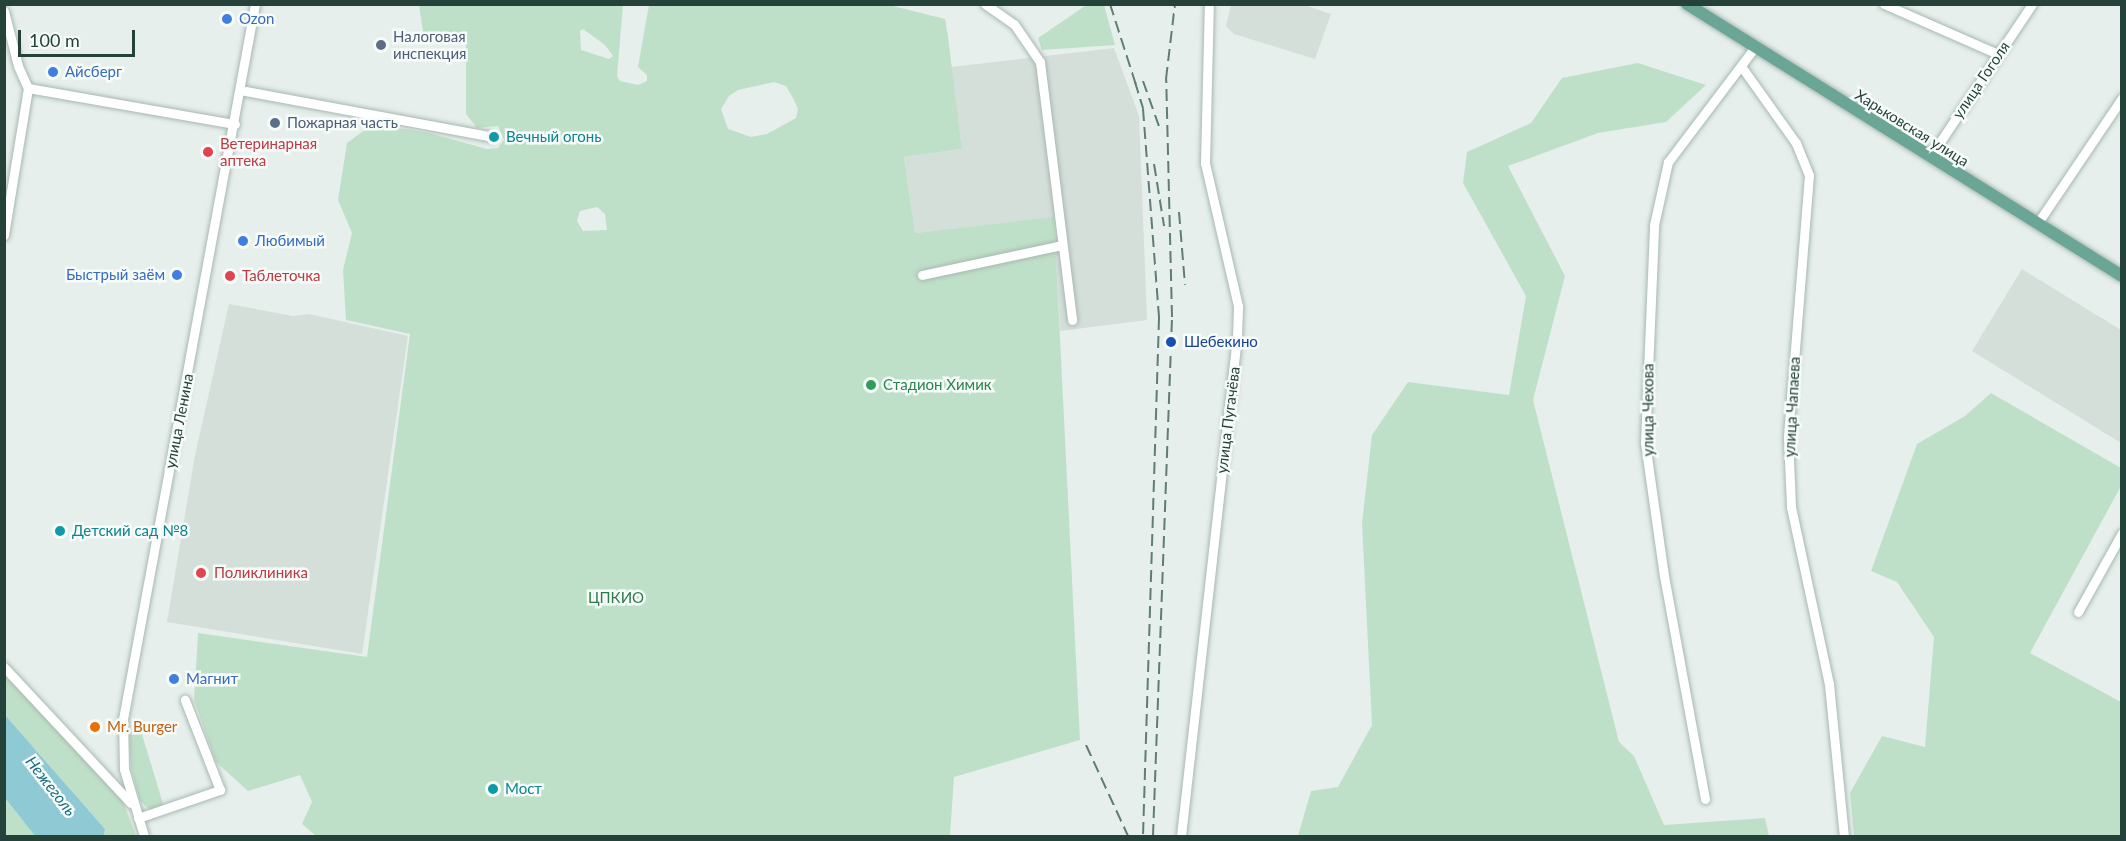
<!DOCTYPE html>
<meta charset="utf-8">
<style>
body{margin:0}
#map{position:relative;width:2126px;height:841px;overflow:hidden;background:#e6efeb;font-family:Lato,sans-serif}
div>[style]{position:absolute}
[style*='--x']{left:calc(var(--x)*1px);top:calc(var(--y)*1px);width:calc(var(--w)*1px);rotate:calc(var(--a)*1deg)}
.built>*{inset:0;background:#d4dfda}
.green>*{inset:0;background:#bfe0c8}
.water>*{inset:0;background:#8ec9d4}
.roads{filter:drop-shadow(0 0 2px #a8b8b2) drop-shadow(0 0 2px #a8b8b2)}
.minor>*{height:9px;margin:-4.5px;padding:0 4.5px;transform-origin:4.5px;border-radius:4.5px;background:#fff}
.major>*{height:12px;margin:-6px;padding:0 6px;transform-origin:6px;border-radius:6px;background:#6aa596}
.rail>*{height:2px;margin-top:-1px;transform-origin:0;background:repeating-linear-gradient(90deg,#5f7d75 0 12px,transparent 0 18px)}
.dots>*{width:16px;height:16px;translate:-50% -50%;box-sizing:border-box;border:3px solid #f7fbf9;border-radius:50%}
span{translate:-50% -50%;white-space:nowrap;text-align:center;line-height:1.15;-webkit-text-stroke:5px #f7fbf9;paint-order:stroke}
.shop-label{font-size:15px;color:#366cbe}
.left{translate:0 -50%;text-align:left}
.right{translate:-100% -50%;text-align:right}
.service-label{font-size:15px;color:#4e5e75}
.street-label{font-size:15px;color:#24423a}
.culture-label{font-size:15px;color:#0d838f}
.health-label{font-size:15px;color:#be3a42}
.transit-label{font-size:15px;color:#164399}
.leisure-label{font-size:15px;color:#27864d}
.park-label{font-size:15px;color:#2d7a4b}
.food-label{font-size:15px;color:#c56008}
.water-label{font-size:16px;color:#1c6f80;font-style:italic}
.frame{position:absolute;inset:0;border:6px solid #24423a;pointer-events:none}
.scale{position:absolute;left:18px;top:30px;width:117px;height:27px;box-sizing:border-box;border:3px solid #24423a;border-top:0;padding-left:8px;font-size:18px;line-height:21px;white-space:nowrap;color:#24423a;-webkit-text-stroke:4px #f7fbf9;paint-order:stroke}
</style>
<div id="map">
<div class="built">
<div style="clip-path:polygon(1231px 5px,1304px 5px,1331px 14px,1315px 59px,1234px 34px,1226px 26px)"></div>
<div style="clip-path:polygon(1114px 48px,1139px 116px,1147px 320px,1060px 331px,1054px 218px,915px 233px,904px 157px,962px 149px,951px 67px)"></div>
<div style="clip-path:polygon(2022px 269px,2121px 330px,2121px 443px,1972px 351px)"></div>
<div style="clip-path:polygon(229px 304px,293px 316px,309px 314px,408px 336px,362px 654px,167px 622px,195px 455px)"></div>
</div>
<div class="green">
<div style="clip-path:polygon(evenodd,885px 4px,945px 19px,948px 37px,962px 149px,904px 157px,915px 233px,1054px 217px,1080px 740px,954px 777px,950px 836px,316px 836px,302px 824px,312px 802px,300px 775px,248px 791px,216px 762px,194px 700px,198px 633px,367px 657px,410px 334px,346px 320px,343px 270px,352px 233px,338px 200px,347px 143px,373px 124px,429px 133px,487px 149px,498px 148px,504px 140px,498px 126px,477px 128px,466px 114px,466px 39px,457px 34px,434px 41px,424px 38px,419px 5px,623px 5px,617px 76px,620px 81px,638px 85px,647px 81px,647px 75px,638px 67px,649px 5px,885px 4px,583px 29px,605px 45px,613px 56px,609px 59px,581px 50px,580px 31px,583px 29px,885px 4px,774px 82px,786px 86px,793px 98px,798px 109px,796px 118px,767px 134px,751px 137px,728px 129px,721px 109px,729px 96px,738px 90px,774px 82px,885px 4px,597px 207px,605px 214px,607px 230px,583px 231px,577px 221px,580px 211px,597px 207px)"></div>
<div style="clip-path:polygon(1088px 4px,1104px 5px,1115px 45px,1042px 50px,1038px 38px)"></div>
<div style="clip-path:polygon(1638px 63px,1706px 85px,1666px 122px,1598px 133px,1508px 166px,1565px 276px,1533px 400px,1619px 742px,1634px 756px,1664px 825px,1765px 818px,1769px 836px,1298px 836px,1311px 791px,1338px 787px,1372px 725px,1362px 523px,1372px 435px,1408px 382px,1509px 395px,1526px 296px,1463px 183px,1467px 152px,1531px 123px,1562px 78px)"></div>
<div style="clip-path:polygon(1991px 393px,2121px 468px,2121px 486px,2030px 653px,2121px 702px,2121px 836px,1854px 836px,1850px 793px,1882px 736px,1925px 747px,1934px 637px,1897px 582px,1871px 571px,1917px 444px,1965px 416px)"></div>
<div style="clip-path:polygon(4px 674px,122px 799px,136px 836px,104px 836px,105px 829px,5px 715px)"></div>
<div style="clip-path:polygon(138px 721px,164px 807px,150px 810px,140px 801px,131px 767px,129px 734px)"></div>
<div style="clip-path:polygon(5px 798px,35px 836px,5px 836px)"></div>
</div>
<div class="water">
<div style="clip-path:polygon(5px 715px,105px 829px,104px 836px,35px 836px,5px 798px)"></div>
</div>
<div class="roads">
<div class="minor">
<div style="--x:985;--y:4;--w:35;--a:35"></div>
<div style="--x:1014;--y:24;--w:46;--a:55.6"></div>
<div style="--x:1040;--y:62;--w:260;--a:82.9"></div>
<div style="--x:1884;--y:4;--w:124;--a:23.7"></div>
<div style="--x:4;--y:11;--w:57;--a:75.7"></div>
<div style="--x:18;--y:66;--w:24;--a:66"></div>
<div style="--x:28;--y:88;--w:149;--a:99.3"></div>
<div style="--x:1741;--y:66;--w:95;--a:54.5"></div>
<div style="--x:1796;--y:143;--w:35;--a:68"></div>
<div style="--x:1809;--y:175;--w:263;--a:94.6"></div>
<div style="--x:1788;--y:437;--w:70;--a:87.5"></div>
<div style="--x:1791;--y:507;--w:181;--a:77.9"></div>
<div style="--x:1829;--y:684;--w:153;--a:84.4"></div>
<div style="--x:28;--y:88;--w:210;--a:9.9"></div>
<div style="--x:240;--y:90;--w:258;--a:10.5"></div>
<div style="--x:1930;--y:157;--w:184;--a:-56.3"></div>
<div style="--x:2037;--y:224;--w:152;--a:-56"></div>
<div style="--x:922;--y:275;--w:143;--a:-12.1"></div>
<div style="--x:2078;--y:612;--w:90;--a:-60.9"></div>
<div style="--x:4;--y:667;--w:186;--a:47"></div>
<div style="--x:1705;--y:799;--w:227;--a:-100.4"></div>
<div style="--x:1664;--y:576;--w:134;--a:-98.1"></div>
<div style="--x:1645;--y:443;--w:218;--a:-87.6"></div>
<div style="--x:1654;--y:225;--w:65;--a:-77.5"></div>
<div style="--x:1668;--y:162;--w:144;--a:-52.9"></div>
<div style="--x:138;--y:818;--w:87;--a:-18.9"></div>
<div style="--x:220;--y:790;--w:97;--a:-111.3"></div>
<div style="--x:144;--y:836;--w:70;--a:-106.6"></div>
<div style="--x:124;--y:769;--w:50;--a:-91.1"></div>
<div style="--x:123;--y:719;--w:727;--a:-79.54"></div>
<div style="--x:1181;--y:836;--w:502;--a:-83.6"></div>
<div style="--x:1237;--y:337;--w:31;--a:-88"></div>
<div style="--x:1238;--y:306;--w:147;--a:-103"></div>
<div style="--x:1205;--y:163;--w:159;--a:-88.6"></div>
</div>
<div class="major">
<div style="--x:1687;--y:4;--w:513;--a:32.02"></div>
</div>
</div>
<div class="rail">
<div style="--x:1110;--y:4;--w:88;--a:72.2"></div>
<div style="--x:1143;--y:81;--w:54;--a:70.6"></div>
<div style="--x:1135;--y:82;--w:28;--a:73"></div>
<div style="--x:1143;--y:109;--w:210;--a:85.6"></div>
<div style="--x:1159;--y:318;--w:518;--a:91.77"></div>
<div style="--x:1154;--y:164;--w:63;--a:80.8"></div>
<div style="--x:1179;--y:212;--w:73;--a:85.3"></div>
<div style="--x:1086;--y:745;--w:100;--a:65.2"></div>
<div style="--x:1153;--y:836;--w:519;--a:-87.9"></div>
<div style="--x:1172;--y:317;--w:238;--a:-91.4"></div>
<div style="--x:1166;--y:79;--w:76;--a:-83.2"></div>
</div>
<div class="dots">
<div style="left:227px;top:19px;background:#3f7fe0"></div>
<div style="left:381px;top:45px;background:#5c6f8a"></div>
<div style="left:53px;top:72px;background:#3f7fe0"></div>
<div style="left:275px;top:123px;background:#5c6f8a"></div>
<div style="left:494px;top:137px;background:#0f9aa8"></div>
<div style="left:208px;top:152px;background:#e0444e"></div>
<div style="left:243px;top:241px;background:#3f7fe0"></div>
<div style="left:177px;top:275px;background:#3f7fe0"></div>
<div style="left:230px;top:276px;background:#e0444e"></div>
<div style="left:1171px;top:342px;background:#1a4fb4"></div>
<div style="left:871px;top:385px;background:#2e9e5b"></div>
<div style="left:60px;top:531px;background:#0f9aa8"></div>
<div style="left:201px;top:573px;background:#e0444e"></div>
<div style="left:174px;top:679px;background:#3f7fe0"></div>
<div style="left:95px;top:727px;background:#e8710a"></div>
<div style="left:493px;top:789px;background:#0f9aa8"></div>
</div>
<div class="shop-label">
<span class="left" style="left:239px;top:19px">Ozon</span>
<span class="left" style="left:65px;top:72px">Айсберг</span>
<span class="left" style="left:255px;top:241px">Любимый</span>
<span class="right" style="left:165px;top:275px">Быстрый заём</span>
<span class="left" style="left:186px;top:679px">Магнит</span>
</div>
<div class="service-label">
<span class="left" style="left:393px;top:45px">Налоговая<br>инспекция</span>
<span class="left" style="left:287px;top:123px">Пожарная часть</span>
</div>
<div class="street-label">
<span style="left:1981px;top:80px;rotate:-56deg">улица Гоголя</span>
<span style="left:1912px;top:128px;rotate:32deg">Харьковская улица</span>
<span style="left:1792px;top:407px;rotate:-87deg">улица Чапаева</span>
<span style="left:1648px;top:410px;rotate:-90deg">улица Чехова</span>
<span style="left:1228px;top:420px;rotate:-83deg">улица Пугачёва</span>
<span style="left:179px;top:421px;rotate:-79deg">улица Ленина</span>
</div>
<div class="culture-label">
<span class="left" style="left:506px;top:137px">Вечный огонь</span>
<span class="left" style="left:72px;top:531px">Детский сад №8</span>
<span class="left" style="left:505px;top:789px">Мост</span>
</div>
<div class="health-label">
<span class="left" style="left:220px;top:152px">Ветеринарная<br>аптека</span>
<span class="left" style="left:242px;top:276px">Таблеточка</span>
<span class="left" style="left:214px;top:573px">Поликлиника</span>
</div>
<div class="transit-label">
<span class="left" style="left:1184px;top:342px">Шебекино</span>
</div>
<div class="leisure-label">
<span class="left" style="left:883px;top:385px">Стадион Химик</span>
</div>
<div class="park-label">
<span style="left:616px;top:598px">ЦПКИО</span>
</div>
<div class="food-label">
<span class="left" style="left:107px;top:727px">Mr. Burger</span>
</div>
<div class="water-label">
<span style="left:51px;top:786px;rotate:52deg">Нежеголь</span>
</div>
<div class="frame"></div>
<div class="scale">100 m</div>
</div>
